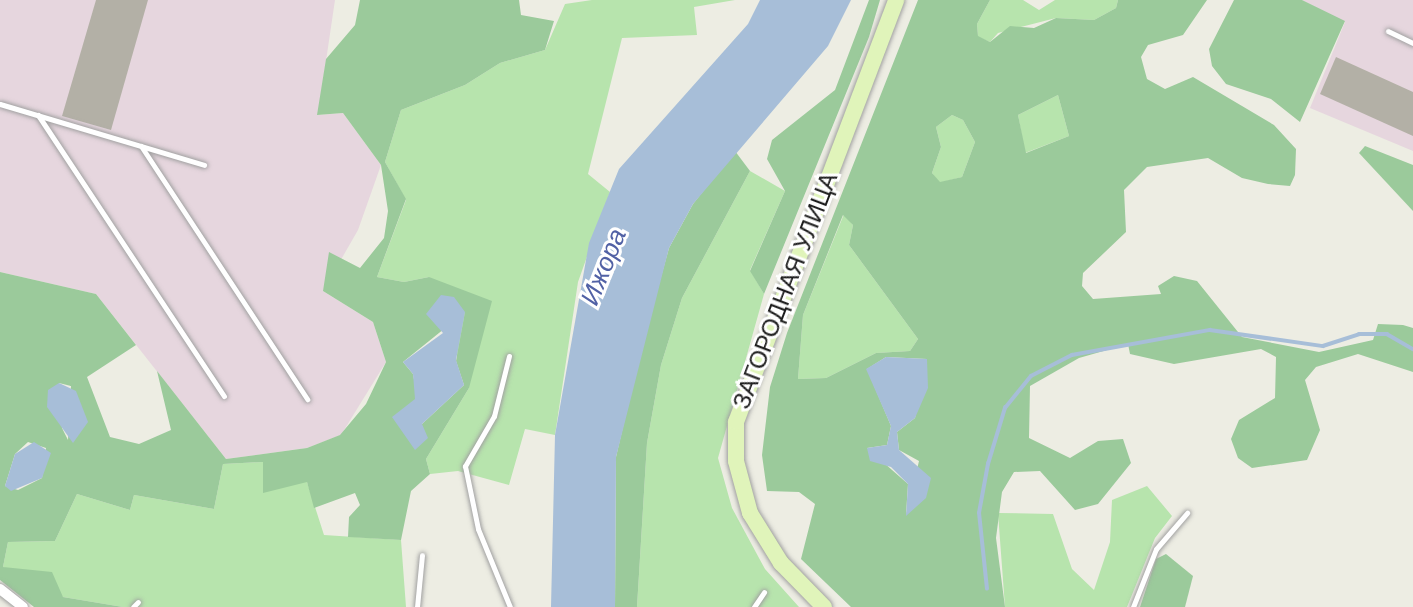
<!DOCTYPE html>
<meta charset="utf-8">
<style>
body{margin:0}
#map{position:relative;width:1413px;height:607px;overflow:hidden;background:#edede3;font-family:"Work Sans",sans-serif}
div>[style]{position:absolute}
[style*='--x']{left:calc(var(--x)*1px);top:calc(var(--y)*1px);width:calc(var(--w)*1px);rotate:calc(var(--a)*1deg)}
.industrial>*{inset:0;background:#e6d6de}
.grass>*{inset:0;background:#b7e4ad}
.forest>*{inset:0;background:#9bca9b}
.water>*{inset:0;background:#a7bed8}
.stream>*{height:3.5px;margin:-1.75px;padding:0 1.75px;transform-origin:1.75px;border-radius:1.75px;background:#a7bed8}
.building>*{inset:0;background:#b3b0a6}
.roads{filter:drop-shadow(0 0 2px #a1a1a1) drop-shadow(0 0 2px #a1a1a1)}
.lane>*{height:5px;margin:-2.5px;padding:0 2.5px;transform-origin:2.5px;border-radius:2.5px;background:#fff}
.street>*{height:10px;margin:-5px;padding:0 5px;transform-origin:5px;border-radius:5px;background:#fff}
.secondary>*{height:16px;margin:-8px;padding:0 8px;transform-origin:8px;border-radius:8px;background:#e0f4ba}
span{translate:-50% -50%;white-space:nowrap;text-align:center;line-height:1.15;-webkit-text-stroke:6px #fff;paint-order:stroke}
.street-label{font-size:24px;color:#1d1d1d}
.water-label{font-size:26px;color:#5161a5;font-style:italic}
</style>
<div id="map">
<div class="industrial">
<div style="clip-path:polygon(0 0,335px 0,318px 115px,343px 113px,381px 165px,358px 230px,323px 291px,373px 322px,386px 362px,341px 435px,307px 448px,226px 459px,96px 294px,0 272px)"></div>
<div style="clip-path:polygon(1302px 0,1413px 0,1413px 151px,1310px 108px,1345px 22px)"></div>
</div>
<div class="grass">
<div style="clip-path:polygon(592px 0,735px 0,694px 7px,697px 35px,622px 38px,588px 174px,610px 192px,578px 282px,555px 435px,525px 429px,509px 485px,458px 471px,430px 474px,426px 459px,469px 388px,429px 277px,404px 282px,377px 277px,406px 200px,385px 162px,401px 110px,465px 85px,500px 63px,545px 50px,565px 4px)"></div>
<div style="clip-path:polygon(990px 0,1023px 0,1039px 10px,1055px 0,1118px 0,1116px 8px,1094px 20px,1056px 18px,998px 33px,990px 42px,978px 37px,977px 24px)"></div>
<div style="clip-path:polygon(1058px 95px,1069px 136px,1025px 153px,1018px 115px)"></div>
<div style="clip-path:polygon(952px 115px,963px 120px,975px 142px,962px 177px,939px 183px,932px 173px,941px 147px,936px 127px)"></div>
<div style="clip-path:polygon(750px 171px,785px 191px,750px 270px,764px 294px,718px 458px,732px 508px,765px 569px,799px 607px,637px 607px,647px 443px,661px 365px,682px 298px)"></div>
<div style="clip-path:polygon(844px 214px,853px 225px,849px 245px,918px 339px,910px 351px,876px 353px,826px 378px,798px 379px,803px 315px)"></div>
<div style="clip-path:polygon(263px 462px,307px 482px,324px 535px,401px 540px,406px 607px,123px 607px,63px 597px,3px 567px,8px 542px,55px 541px,77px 494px,130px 510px,134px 495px,214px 509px,223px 464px)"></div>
<div style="clip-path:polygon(1147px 486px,1172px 516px,1155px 538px,1127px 607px,1005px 607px,998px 513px,1053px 514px,1072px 569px,1094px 590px,1110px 542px,1112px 500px)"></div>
</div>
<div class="forest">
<div style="clip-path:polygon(evenodd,360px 0,519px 0,521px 15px,554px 21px,545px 50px,500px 63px,465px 85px,401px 110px,385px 162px,406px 199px,377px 277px,404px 282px,429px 277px,492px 301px,469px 388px,426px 459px,430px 474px,411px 491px,401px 540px,348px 537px,349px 517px,360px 505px,355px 493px,314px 508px,307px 482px,263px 493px,263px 462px,223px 464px,214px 509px,134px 495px,130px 510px,77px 494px,55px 541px,8px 542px,3px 567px,52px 572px,63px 597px,123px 607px,34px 607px,0 580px,0 272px,96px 294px,136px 345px,87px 377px,110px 437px,139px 444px,171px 430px,157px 371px,226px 459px,307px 448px,340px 435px,366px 404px,386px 362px,373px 322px,323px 291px,329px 252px,360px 268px,384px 238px,388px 211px,381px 165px,343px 113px,317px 115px,326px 59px,355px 25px,360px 0,465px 312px,456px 361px,464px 385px,422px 424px,413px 374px,403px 362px,465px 312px,360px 0,59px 383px,71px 386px,68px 440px,62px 428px,59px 383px,360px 0,28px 442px,46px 448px,42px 478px,18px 490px,5px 486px,15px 454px,28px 442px)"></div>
<div style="clip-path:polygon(869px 0,880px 0,869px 37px,764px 294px,750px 271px,785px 191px,767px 159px,772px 140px,835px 90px)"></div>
<div style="clip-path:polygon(evenodd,918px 0,990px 0,977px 24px,978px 36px,990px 42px,1010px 26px,1034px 28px,1056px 18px,1094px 20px,1116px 8px,1118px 0,1207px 0,1183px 35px,1148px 45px,1141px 57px,1147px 79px,1165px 89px,1193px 77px,1274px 125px,1296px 149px,1295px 175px,1290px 186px,1268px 184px,1242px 178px,1208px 158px,1147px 167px,1124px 190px,1126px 232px,1083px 273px,1082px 286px,1093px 299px,1161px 294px,1158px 286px,1174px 276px,1197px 281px,1242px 337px,1319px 352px,1373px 340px,1378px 324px,1403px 325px,1413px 328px,1413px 372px,1358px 354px,1316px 367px,1305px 380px,1320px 430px,1307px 460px,1252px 468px,1238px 458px,1231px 439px,1239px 420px,1275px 398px,1276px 357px,1261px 349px,1174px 364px,1130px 354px,1128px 344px,1079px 358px,1030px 386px,1029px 438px,1070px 458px,1098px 441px,1123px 439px,1131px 463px,1098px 504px,1075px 510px,1040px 471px,1014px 472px,1002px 492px,996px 538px,1005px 607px,851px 607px,801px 559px,815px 504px,799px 492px,767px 491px,762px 455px,770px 387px,787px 333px,918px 0,1058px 95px,1069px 136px,1026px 153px,1018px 115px,1058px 95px,918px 0,952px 115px,963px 120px,975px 142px,962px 177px,940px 182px,932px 173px,941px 147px,936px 127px,952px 115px,918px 0,843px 215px,853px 225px,849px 245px,918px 339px,910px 351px,876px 353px,826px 378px,798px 379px,803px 315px,843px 215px,918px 0,886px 357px,927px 359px,915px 418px,897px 432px,899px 450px,919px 461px,906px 515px,908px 484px,867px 448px,887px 445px,891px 426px,867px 369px,886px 357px)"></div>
<div style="clip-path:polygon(1234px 0,1302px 0,1345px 21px,1300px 122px,1271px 99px,1226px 84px,1212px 66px,1209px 49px)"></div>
<div style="clip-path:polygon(1365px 146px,1413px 165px,1413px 211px,1359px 153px)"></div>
<div style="clip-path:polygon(735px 151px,750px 171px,682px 298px,661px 365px,647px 443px,637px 607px,615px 607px,616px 457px,642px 345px,669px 248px,693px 204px)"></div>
<div style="clip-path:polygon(1166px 554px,1193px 576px,1185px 607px,1140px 607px,1156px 559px)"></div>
</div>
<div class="water">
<div style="clip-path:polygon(760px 0,851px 0,828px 46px,693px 204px,669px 248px,616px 457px,615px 607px,551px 607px,555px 435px,589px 243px,619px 169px,748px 24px)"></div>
<div style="clip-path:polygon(441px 295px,454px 297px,465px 312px,456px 360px,464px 385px,422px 424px,428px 438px,415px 450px,392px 417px,415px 399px,413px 374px,403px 362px,443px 333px,426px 314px)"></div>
<div style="clip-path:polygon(886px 357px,927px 359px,928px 388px,915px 418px,897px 432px,899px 450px,931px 478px,926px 498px,906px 516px,908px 484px,891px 467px,870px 461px,867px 448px,887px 445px,891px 426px,866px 369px)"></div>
<div style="clip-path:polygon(59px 383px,76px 391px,88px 422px,73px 443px,47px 407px,48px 390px)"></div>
<div style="clip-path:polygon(34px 442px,51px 453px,42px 478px,11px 491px,5px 486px,15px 454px)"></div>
</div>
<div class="stream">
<div style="--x:987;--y:589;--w:76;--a:-96"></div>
<div style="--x:979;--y:513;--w:50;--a:-79.6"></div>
<div style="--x:988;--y:464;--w:59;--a:-73.1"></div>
<div style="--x:1005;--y:408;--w:41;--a:-50.9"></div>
<div style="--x:1031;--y:376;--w:46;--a:-27.1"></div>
<div style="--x:1072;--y:355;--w:140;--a:-10.3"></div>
<div style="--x:1210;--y:330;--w:114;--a:8.1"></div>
<div style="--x:1323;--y:346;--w:38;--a:-18"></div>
<div style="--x:1359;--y:334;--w:28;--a:0"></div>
<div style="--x:1387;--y:334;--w:30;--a:30"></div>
</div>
<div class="building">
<div style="clip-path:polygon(96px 0,148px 0,111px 130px,62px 116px)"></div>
<div style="clip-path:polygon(1336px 57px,1413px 92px,1413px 136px,1320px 94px)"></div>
</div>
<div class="roads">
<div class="lane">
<div style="--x:1388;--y:31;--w:28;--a:26"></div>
<div style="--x:0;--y:104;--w:213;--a:16.6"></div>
<div style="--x:38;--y:115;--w:337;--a:56.5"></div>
<div style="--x:141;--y:146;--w:303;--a:56.7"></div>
<div style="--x:509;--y:356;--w:62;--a:104"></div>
<div style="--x:494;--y:416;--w:58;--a:120.1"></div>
<div style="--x:465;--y:466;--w:64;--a:78.3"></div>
<div style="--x:478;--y:529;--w:84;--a:67.7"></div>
<div style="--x:133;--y:607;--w:7;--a:-45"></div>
<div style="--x:417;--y:607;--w:52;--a:-84.5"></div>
<div style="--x:754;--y:607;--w:18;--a:-56"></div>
<div style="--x:1133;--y:607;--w:62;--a:-68.4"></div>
<div style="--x:1156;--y:549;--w:48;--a:-49.3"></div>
</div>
<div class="street">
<div style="--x:0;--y:589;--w:29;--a:38"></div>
</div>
<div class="secondary">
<div style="--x:824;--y:607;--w:62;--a:-134.3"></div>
<div style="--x:781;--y:563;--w:59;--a:-121.8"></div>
<div style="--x:750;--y:513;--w:54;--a:-105.1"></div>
<div style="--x:736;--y:461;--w:39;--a:-90"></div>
<div style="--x:736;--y:422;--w:451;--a:-69.2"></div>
</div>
</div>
<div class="street-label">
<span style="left:786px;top:291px;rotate:-69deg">ЗАГОРОДНАЯ УЛИЦА</span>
</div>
<div class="water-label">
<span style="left:604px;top:267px;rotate:-68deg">Ижора</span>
</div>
</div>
